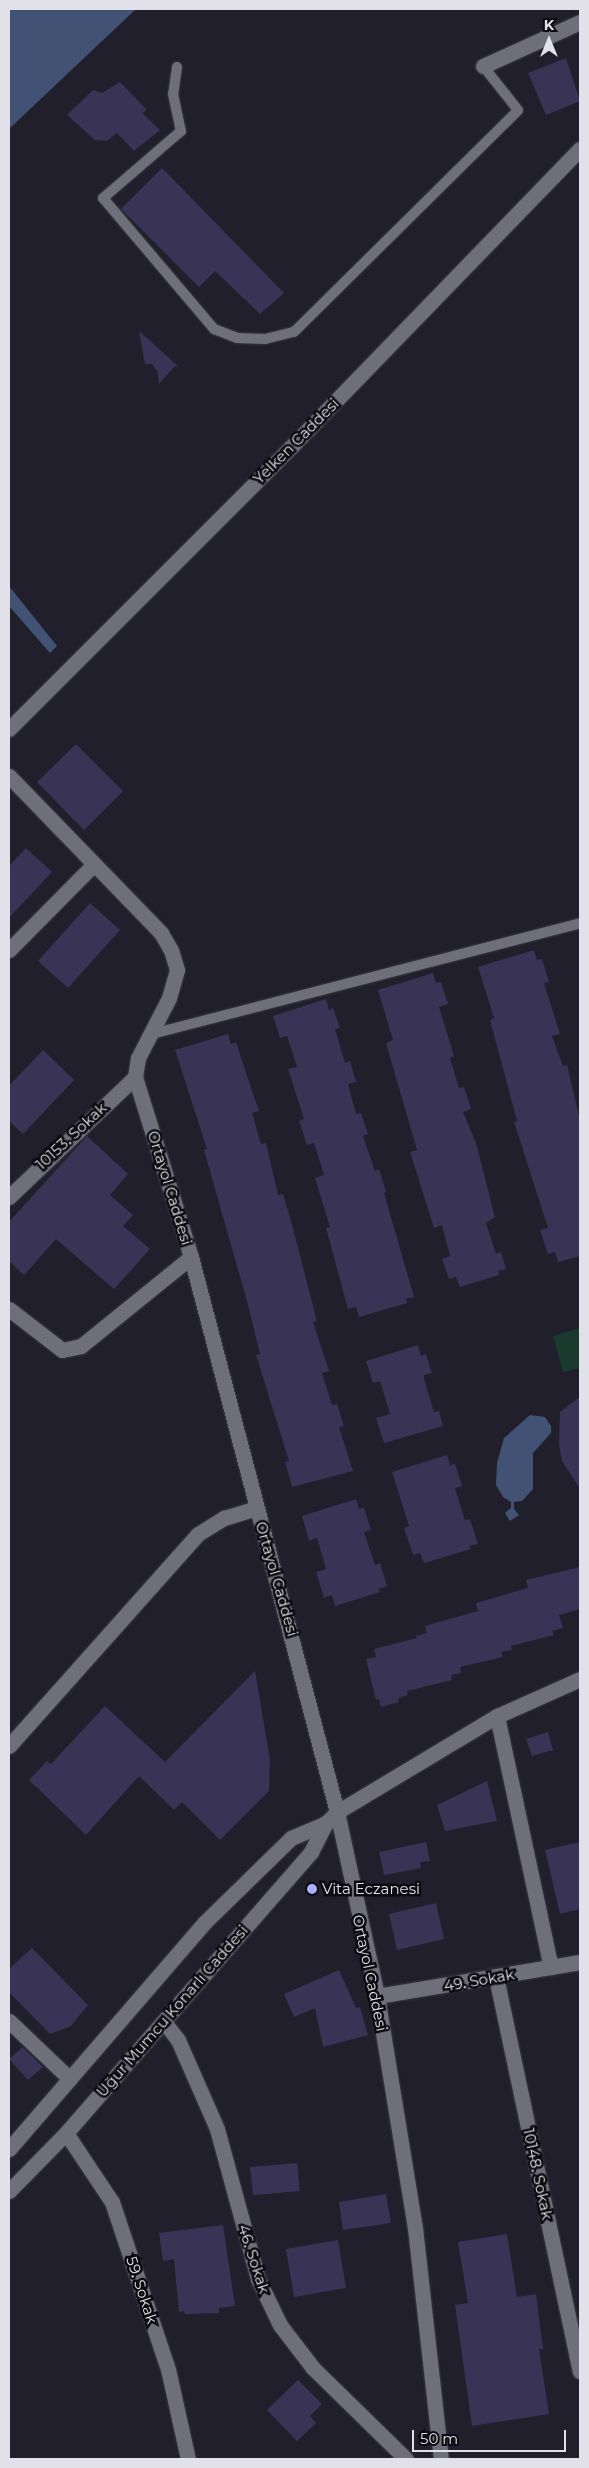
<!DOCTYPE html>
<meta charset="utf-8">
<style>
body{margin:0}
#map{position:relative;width:589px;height:2468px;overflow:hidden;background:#211f2b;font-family:Montserrat,sans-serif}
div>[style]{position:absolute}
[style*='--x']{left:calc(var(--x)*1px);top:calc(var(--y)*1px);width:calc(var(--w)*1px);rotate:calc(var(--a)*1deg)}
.green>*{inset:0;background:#193a2c}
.water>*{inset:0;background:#415274}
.building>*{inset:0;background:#393355}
.roads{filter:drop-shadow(0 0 1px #3a3942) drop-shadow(0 0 1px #3a3942)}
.lane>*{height:10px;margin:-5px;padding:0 5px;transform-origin:5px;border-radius:5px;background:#6f6e7b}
.street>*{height:15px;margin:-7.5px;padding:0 7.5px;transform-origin:7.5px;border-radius:7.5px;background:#6f6e7b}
.secondary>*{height:15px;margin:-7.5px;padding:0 7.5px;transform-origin:7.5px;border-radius:7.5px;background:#6f6e7b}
.dots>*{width:14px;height:14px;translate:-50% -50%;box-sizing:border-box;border:2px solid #0b0a0f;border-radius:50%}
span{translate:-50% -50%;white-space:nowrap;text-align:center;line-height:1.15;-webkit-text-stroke:5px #0b0a0f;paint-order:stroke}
.street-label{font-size:15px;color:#e2e1e9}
.poi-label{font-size:15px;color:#e2e1e9}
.left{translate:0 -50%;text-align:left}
.frame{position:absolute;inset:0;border:10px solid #e2e1e9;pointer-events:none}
.north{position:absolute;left:524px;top:15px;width:50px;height:50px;-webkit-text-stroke:4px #0b0a0f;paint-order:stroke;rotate:0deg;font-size:14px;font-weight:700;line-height:20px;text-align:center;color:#e2e1e9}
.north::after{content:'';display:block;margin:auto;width:18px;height:22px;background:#e2e1e9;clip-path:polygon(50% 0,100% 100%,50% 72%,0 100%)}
.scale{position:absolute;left:412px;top:2430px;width:154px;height:22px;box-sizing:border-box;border:2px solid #e2e1e9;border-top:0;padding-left:6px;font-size:15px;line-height:18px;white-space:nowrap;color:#e2e1e9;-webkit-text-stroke:4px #0b0a0f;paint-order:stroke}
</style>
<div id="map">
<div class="green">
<div style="clip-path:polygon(580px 1328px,580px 1368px,563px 1372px,553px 1336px)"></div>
</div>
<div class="water">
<div style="clip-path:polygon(9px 9px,136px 9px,9px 129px)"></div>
<div style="clip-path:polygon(9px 586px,57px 646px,50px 653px,9px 606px)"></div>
<div style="clip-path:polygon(530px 1415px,545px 1417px,551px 1426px,551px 1433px,533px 1453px,533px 1489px,522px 1501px,514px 1502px,514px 1509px,519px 1515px,510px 1521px,505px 1513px,511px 1508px,511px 1502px,503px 1497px,496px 1485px,497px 1463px,504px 1438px)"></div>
</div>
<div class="building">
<div style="clip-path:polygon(566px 58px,580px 101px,546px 115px,528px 73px)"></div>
<div style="clip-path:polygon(120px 82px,147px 110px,142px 113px,160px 130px,134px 151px,117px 133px,107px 141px,95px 140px,67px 115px,93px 90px,102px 93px)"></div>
<div style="clip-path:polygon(162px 168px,284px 293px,260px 314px,215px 271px,199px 287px,121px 209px)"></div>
<div style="clip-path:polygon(139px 331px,179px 367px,175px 366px,159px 384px,157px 371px,152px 364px,145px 364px)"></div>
<div style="clip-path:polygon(76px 744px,123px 791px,84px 830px,37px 782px)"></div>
<div style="clip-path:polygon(26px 848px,52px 872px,9px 918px,9px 866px)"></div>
<div style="clip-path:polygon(90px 903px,120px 930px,68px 988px,38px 961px)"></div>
<div style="clip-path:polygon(534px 950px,537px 960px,542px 959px,549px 982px,544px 983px,560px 1034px,552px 1036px,563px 1066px,567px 1065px,580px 1120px,580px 1256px,558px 1262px,555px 1252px,548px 1254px,540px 1230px,548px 1228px,514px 1122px,517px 1121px,490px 1020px,494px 1018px,478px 967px)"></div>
<div style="clip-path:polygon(433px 973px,436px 983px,441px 982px,448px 1004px,439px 1007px,454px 1056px,450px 1058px,459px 1088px,464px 1087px,471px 1109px,463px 1112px,476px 1143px,495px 1217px,486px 1223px,496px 1254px,501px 1252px,506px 1269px,498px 1271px,499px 1275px,460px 1287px,456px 1277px,449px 1279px,442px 1259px,450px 1256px,442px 1225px,434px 1228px,410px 1152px,417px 1150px,386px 1043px,393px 1040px,378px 990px)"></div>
<div style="clip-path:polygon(326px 999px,329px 1010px,333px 1008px,340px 1028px,335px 1029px,345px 1063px,350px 1061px,356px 1082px,348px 1084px,356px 1114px,361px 1113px,368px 1134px,363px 1136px,375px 1171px,379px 1169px,386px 1192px,384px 1193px,414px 1297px,406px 1299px,407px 1303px,359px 1317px,356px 1307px,348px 1309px,326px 1228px,330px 1227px,315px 1178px,324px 1175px,314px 1143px,307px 1145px,299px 1121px,304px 1119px,288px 1069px,297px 1067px,287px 1036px,280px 1038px,273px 1016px)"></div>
<div style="clip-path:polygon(228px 1034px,231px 1044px,236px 1042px,252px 1091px,259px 1111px,252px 1113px,261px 1144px,266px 1143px,278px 1195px,283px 1194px,290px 1217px,317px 1321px,313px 1322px,329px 1371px,322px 1373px,332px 1405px,337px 1404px,344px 1426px,339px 1427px,353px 1471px,292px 1487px,285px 1462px,289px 1461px,256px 1355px,260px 1354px,248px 1305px,204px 1150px,207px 1149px,175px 1050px)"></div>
<div style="clip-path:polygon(43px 1050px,74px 1080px,23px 1134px,9px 1121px,9px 1086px)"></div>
<div style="clip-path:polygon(87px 1136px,128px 1174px,110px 1195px,133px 1215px,123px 1226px,150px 1249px,114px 1289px,56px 1239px,24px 1275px,9px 1261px,9px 1222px)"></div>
<div style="clip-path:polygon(418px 1345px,421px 1356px,426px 1354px,432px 1373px,424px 1375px,424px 1379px,434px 1412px,439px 1411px,443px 1426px,384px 1443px,376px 1418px,390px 1414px,380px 1381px,373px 1383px,366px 1361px)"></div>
<div style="clip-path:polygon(580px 1397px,580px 1489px,562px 1461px,559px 1445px,560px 1412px)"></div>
<div style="clip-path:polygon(447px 1455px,450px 1465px,455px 1464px,462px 1486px,455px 1488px,465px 1520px,470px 1519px,478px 1544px,469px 1546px,471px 1549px,424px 1563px,420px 1553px,413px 1555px,404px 1528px,409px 1526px,392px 1472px)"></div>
<div style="clip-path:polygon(356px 1499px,359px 1509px,364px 1508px,371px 1530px,364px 1532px,375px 1565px,380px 1563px,387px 1586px,379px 1589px,380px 1592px,335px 1606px,332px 1595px,324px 1598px,316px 1572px,326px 1569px,317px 1538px,309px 1541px,302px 1516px)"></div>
<div style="clip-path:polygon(580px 1567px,580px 1609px,559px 1615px,563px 1628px,552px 1631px,554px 1635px,511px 1646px,512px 1650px,501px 1652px,503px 1657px,460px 1667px,461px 1673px,451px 1675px,452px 1680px,407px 1691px,408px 1695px,398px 1698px,399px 1702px,381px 1707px,379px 1699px,376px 1700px,366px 1659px,376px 1657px,374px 1649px,417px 1638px,416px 1636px,427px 1633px,425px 1626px,478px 1611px,476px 1603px,528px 1588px,526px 1580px)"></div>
<div style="clip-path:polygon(255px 1671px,270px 1760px,269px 1791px,220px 1840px,182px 1802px,174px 1810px,139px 1776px,86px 1835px,29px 1780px,47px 1761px,51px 1764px,105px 1706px,165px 1762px)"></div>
<div style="clip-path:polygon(548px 1732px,553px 1750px,532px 1756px,526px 1739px)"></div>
<div style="clip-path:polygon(487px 1781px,497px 1821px,445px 1831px,437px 1805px)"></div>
<div style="clip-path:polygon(426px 1842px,430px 1861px,420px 1862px,421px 1868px,384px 1875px,379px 1852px)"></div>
<div style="clip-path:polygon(580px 1842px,580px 1909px,560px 1914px,545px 1850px)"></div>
<div style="clip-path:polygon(436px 1903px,444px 1939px,397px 1950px,389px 1914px)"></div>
<div style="clip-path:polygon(32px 1948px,88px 2005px,71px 2026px,50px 2034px,9px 1992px,9px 1969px)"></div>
<div style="clip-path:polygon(339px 1970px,356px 2008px,360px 2007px,368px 2035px,323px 2047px,315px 2008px,294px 2017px,284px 1994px)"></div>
<div style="clip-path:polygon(23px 2047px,43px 2067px,28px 2080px,9px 2059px)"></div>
<div style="clip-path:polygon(297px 2163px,300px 2191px,253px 2195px,250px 2167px)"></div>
<div style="clip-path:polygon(386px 2194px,391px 2223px,343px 2230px,339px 2202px)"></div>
<div style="clip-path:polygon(223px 2225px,235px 2306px,219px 2308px,219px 2313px,185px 2314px,184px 2311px,179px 2312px,174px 2259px,163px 2261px,159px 2233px)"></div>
<div style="clip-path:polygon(507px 2234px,517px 2297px,536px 2294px,543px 2349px,539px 2349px,549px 2414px,472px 2426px,455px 2305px,468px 2303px,458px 2242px)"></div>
<div style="clip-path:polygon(338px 2240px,346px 2288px,294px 2297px,286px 2249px)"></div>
<div style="clip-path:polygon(298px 2380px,322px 2404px,310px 2416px,316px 2423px,297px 2441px,267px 2410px)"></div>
</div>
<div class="roads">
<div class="lane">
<div style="--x:177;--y:67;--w:27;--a:98"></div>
<div style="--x:173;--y:94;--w:38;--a:78"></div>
<div style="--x:181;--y:131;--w:103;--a:139.3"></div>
<div style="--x:103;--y:198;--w:172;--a:49.7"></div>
<div style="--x:214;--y:329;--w:25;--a:21"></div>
<div style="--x:237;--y:338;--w:28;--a:2"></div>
<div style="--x:265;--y:339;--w:30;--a:-14"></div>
<div style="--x:294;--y:332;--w:315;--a:-44.7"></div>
<div style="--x:518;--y:110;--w:56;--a:-128.5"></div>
<div style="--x:148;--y:1035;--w:446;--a:-14.5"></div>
</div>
<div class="street">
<div style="--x:483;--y:66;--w:107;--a:-24.4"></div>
<div style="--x:9;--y:950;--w:121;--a:-45.3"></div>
<div style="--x:9;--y:1197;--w:174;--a:-43.6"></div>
<div style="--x:9;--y:1309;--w:67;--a:37.7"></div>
<div style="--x:62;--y:1350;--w:19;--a:-12"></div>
<div style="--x:81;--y:1346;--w:141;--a:-39"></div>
<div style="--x:497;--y:1716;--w:257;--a:77.9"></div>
<div style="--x:9;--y:1746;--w:284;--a:-48.3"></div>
<div style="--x:198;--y:1534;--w:31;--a:-32"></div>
<div style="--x:224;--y:1518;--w:34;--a:-17"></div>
<div style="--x:496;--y:1977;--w:403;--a:78"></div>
<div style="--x:377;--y:1996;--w:206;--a:-9.5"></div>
<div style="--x:9;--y:2021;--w:84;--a:43.6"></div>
<div style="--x:164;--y:2022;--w:23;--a:52"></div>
<div style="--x:178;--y:2040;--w:97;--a:66.3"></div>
<div style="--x:217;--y:2129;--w:156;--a:74.7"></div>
<div style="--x:258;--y:2279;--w:51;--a:64.4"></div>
<div style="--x:280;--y:2325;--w:54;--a:52.5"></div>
<div style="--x:313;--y:2368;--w:130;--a:44.4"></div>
<div style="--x:66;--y:2133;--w:83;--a:56.3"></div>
<div style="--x:112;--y:2202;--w:176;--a:71.5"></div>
<div style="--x:168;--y:2369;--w:92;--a:77.5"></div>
<div style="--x:9;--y:2149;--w:300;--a:-49.2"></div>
<div style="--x:205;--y:1922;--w:120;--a:-44.3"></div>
<div style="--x:291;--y:1838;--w:38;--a:-23"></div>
<div style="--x:9;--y:2191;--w:81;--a:-45.5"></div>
<div style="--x:66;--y:2133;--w:373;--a:-48.9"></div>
<div style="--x:311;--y:1852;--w:33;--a:-63"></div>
<div style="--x:326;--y:1823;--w:16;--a:-45"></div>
<div style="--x:337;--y:1812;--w:187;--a:-31"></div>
<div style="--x:497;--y:1716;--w:91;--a:-24"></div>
</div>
<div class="secondary">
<div style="--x:9;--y:729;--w:399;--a:-45"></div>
<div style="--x:291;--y:447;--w:415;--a:-45.9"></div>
<div style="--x:9;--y:776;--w:219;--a:45.9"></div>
<div style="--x:161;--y:933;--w:20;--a:60"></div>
<div style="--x:171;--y:950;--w:21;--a:73"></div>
<div style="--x:177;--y:970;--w:29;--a:106"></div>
<div style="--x:169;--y:998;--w:68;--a:117.3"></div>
<div style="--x:138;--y:1058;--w:19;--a:99"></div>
<div style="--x:135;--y:1077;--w:189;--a:72.7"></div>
<div style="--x:191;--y:1257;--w:574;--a:75.26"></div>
<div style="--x:337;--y:1812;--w:188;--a:77.7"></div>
<div style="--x:377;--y:1996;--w:235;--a:80.7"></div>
<div style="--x:415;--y:2228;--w:232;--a:83.6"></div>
</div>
</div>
<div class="dots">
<div style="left:312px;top:1889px;background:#acaffb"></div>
</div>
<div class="street-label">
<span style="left:296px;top:441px;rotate:-45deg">Yelken Caddesi</span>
<span style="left:71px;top:1136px;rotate:-43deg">10153. Sokak</span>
<span style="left:170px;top:1188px;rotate:73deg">Ortayol Caddesi</span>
<span style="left:277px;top:1579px;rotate:74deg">Ortayol Caddesi</span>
<span style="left:370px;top:1973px;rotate:78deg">Ortayol Caddesi</span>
<span style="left:479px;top:1980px;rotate:-10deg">49. Sokak</span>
<span style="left:172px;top:2011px;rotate:-49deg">Uğur Mumcu Konarlı Caddesi</span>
<span style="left:538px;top:2174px;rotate:78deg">10148. Sokak</span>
<span style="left:254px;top:2259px;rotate:72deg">46. Sokak</span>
<span style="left:142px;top:2290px;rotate:72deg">59. Sokak</span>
</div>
<div class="poi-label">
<span class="left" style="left:322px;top:1889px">Vita Eczanesi</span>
</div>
<div class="frame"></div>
<div class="north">K</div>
<div class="scale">50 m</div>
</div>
